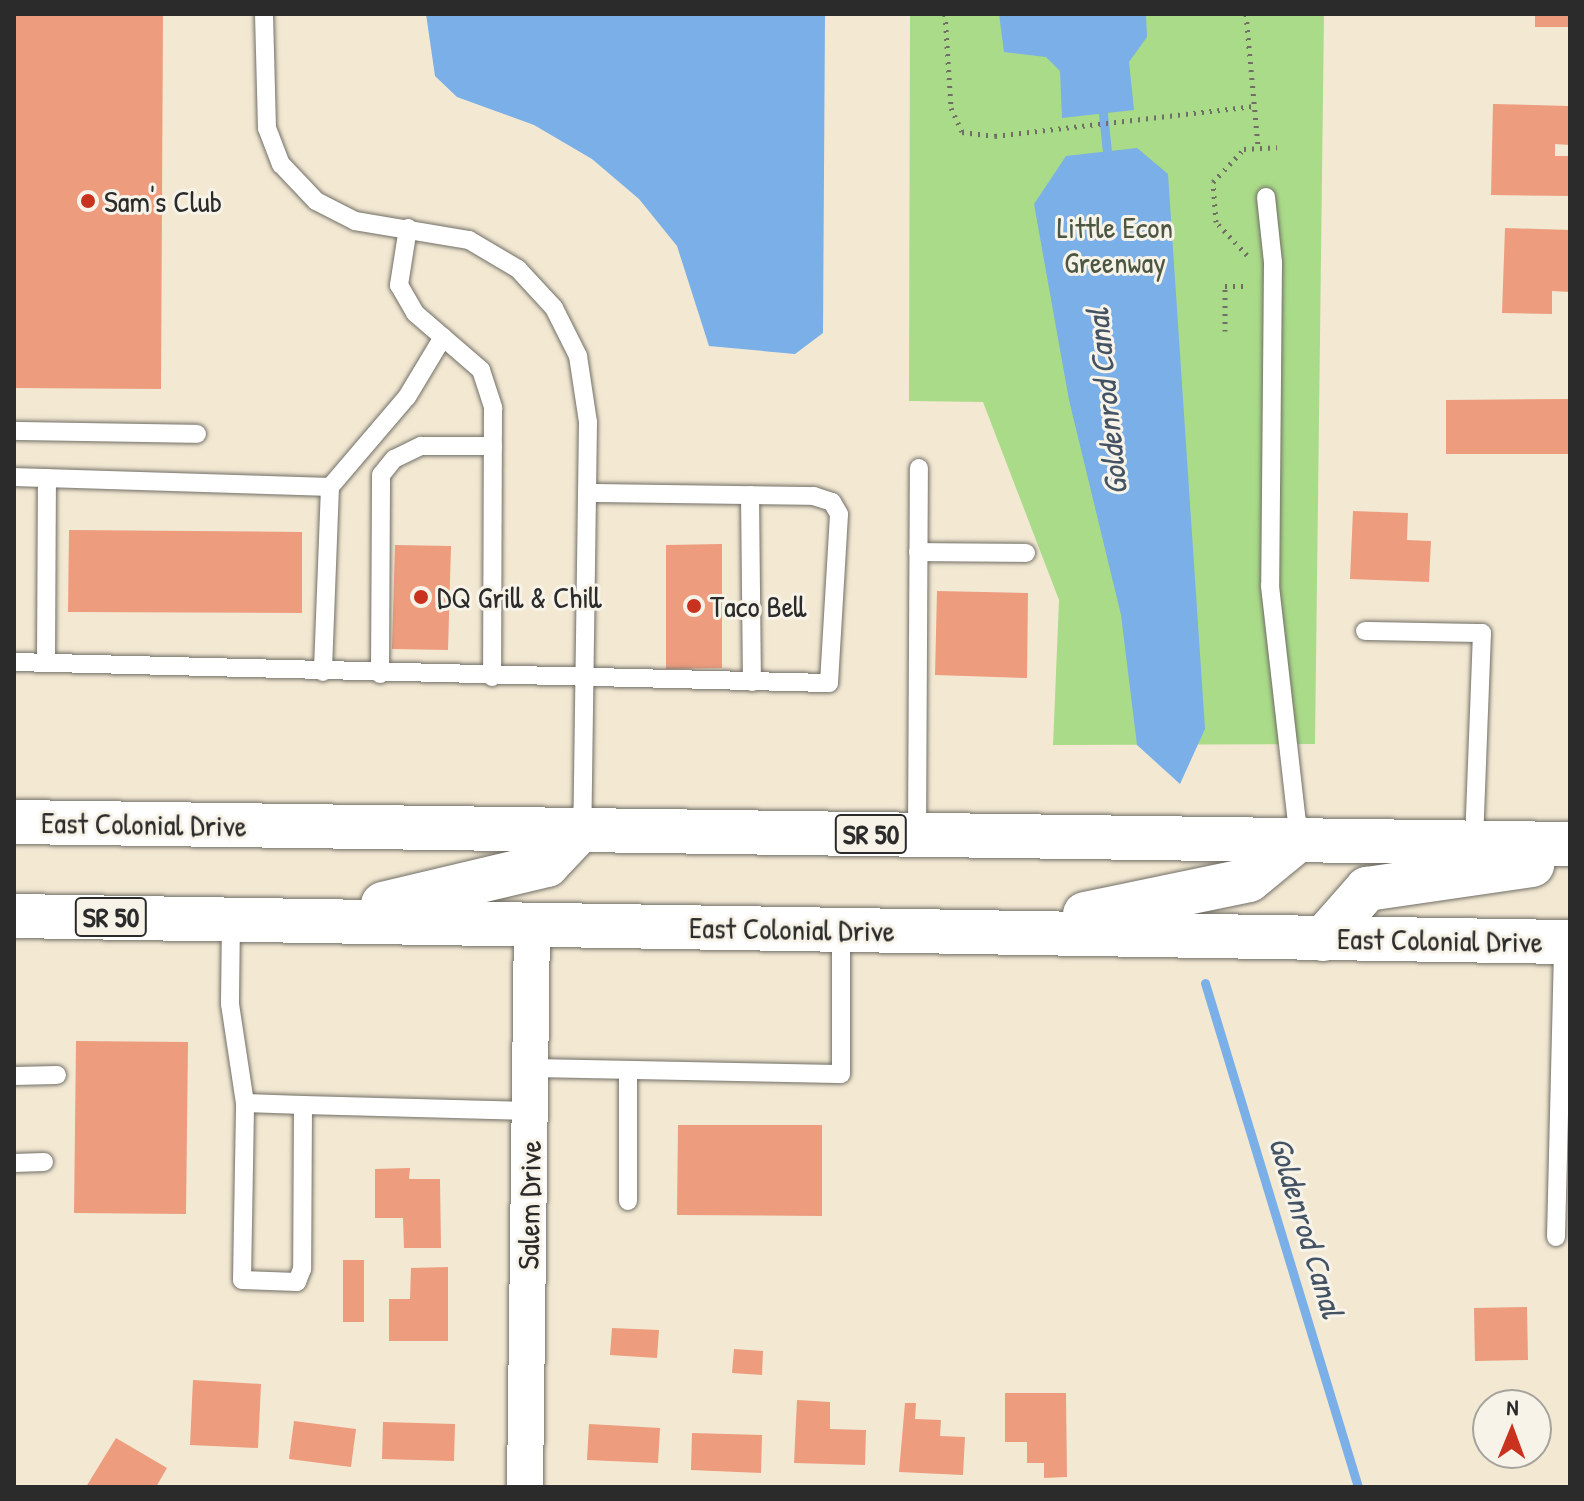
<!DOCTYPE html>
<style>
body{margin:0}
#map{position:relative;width:1584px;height:1501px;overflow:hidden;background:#f3e9d3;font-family:"Patrick Hand",sans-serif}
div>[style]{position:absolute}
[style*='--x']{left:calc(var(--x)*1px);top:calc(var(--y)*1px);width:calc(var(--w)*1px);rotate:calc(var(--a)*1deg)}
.green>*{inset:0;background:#aadb89}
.water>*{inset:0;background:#7aafe8}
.stream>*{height:9px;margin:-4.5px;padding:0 4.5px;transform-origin:4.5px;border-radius:4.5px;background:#7aafe8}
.building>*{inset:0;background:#ed9c7e}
.path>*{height:5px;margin-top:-2.5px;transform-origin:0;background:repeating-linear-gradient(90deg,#716e66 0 2px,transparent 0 8px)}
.roads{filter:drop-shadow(0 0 2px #716e66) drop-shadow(0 0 2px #716e66)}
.lane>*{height:18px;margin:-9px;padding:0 9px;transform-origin:9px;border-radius:9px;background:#fff}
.street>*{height:36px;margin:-18px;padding:0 18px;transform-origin:18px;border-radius:18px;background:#fff}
.highway>*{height:44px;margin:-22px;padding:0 22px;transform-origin:22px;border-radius:22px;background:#fff}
.dots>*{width:22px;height:22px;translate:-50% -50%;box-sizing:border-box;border:4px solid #f7f3e8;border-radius:50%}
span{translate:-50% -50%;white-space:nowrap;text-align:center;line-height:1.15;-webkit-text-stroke:6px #f7f3e8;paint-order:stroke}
.shield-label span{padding:2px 6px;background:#f7f3e8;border:2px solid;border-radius:6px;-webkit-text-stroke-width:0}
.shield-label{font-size:28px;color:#2b2b2b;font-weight:700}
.poi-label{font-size:30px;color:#2b2b2b}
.left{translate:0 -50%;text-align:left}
.park-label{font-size:30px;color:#4b5742}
.street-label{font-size:30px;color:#2b2b2b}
.water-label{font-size:32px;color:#435364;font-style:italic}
.frame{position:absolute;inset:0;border:16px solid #2b2b2b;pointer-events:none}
.north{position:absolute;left:1472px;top:1389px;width:80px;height:80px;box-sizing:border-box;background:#f7f3e8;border:2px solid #a5a39c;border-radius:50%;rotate:1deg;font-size:22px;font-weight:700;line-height:32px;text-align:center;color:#2b2b2b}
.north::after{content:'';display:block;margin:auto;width:28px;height:36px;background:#c8321e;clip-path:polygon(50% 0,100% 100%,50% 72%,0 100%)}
</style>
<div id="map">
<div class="green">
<div style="clip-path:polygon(910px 14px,1324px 14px,1315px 744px,1053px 745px,1059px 600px,983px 402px,909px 401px)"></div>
</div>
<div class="water">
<div style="clip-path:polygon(426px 14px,825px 14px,823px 333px,795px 354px,709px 346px,677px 246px,639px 199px,592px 159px,534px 125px,457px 97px,435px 76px)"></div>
<div style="clip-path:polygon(999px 14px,1146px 14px,1147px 37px,1129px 62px,1134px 110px,1062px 118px,1060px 71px,1046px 57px,1004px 52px)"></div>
<div style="clip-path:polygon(1137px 148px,1168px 174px,1205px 729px,1180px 784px,1137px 745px,1121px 615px,1069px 400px,1034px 204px,1066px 156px)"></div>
</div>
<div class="stream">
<div style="--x:1102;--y:104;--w:57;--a:84"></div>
<div style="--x:1205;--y:983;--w:527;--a:73.11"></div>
</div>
<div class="building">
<div style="clip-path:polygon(14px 14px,163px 14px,161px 389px,14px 388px)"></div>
<div style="clip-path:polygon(1535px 14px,1570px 14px,1570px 27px,1535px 27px)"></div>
<div style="clip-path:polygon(1493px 104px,1570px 106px,1570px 145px,1555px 144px,1555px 156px,1570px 156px,1570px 196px,1491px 195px)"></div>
<div style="clip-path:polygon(1505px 228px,1570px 230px,1570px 292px,1552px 291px,1552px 314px,1502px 313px)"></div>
<div style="clip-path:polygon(1570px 399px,1570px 454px,1446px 454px,1446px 400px)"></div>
<div style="clip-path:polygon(1353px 511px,1408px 513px,1407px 540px,1431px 541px,1429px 582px,1350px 579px)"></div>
<div style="clip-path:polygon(69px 530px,302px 532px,302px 613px,68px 612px)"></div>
<div style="clip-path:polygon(722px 544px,722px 668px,666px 669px,666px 545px)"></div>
<div style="clip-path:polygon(395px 545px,451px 546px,448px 650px,392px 649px)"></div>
<div style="clip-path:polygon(937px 591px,1028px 593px,1027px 678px,935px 675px)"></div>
<div style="clip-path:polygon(76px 1041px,188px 1042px,186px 1214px,74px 1213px)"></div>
<div style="clip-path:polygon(678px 1125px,822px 1125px,822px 1216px,677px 1215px)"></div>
<div style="clip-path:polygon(410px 1168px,409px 1179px,440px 1179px,441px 1248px,404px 1248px,403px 1218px,375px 1218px,375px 1169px)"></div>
<div style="clip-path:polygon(343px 1260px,364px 1260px,364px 1322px,343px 1322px)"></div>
<div style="clip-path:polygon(448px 1267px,448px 1341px,389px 1341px,389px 1299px,410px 1299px,411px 1268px)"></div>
<div style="clip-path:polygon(1527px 1307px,1528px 1360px,1475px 1361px,1474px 1308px)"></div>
<div style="clip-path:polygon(612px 1328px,659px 1330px,657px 1358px,610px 1355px)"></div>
<div style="clip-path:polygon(734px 1349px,763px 1351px,762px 1375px,732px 1373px)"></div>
<div style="clip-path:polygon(193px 1380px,261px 1384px,258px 1448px,190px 1445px)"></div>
<div style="clip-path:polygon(1005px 1393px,1066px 1393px,1067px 1477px,1044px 1478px,1044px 1463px,1027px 1463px,1027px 1442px,1005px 1442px)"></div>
<div style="clip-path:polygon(797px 1400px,830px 1402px,830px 1429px,866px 1430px,865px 1465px,794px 1463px)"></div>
<div style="clip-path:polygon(905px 1403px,916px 1403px,915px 1419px,941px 1420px,940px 1436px,965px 1437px,963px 1475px,899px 1472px)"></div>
<div style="clip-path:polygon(294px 1421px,356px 1429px,351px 1467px,289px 1459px)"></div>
<div style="clip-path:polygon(383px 1422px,455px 1424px,454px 1461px,382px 1459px)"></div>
<div style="clip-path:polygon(589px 1424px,660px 1428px,658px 1463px,587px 1460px)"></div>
<div style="clip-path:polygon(692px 1433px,762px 1435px,761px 1473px,691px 1470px)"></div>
<div style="clip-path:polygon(116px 1438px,167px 1468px,156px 1487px,86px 1487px)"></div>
</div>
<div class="path">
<div style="--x:945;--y:14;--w:94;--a:86.3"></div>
<div style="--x:951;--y:108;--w:26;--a:65"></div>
<div style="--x:962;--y:132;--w:33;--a:7"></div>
<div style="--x:995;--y:136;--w:261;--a:-6.6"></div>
<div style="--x:1246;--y:14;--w:133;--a:84.8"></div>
<div style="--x:1247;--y:255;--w:45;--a:-133.2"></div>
<div style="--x:1216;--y:222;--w:40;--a:-94.3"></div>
<div style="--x:1213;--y:182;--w:45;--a:-46.8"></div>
<div style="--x:1244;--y:149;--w:33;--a:-3"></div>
<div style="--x:1225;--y:331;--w:45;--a:-90"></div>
<div style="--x:1225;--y:286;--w:24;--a:0"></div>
</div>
<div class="roads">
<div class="lane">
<div style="--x:264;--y:14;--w:114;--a:88.5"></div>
<div style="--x:267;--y:128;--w:39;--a:69"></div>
<div style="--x:281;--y:164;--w:51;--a:46.6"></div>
<div style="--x:316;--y:201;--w:44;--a:27.1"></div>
<div style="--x:355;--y:221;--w:116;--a:9.5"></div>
<div style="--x:469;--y:240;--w:57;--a:30.6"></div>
<div style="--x:518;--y:269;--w:53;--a:47.3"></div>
<div style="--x:554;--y:308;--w:54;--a:63.4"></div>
<div style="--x:578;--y:356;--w:67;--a:81.4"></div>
<div style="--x:588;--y:422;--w:406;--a:90.8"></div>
<div style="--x:1266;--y:197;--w:66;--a:83.9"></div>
<div style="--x:1273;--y:263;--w:323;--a:90.5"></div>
<div style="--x:1270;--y:586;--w:255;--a:83.5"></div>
<div style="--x:408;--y:228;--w:58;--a:99"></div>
<div style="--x:399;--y:285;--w:32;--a:60"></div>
<div style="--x:415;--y:313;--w:87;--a:40.8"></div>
<div style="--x:481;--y:370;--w:40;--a:72"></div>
<div style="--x:493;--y:408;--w:269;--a:90.2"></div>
<div style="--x:14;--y:431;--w:183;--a:0.9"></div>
<div style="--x:14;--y:477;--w:316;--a:1.8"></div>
<div style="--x:330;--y:487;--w:185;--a:92.2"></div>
<div style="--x:330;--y:487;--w:118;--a:-49.5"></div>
<div style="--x:407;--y:397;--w:70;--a:-59"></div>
<div style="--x:750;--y:495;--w:187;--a:89.4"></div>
<div style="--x:918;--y:552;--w:108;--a:0.5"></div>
<div style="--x:1365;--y:631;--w:117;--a:1"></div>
<div style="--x:1482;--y:633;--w:212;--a:92.2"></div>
<div style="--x:14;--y:662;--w:815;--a:1.48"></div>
<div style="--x:829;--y:683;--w:169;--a:-86.6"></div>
<div style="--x:839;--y:514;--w:14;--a:-120"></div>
<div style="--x:832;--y:502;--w:19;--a:-162"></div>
<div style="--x:814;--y:496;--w:227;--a:-179.2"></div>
<div style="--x:46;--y:663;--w:185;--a:-89.7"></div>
<div style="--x:380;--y:674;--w:199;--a:-89.7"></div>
<div style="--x:381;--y:475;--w:21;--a:-51"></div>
<div style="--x:394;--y:459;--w:30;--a:-26"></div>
<div style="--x:421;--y:446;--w:72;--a:0"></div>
<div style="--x:917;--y:834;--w:366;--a:-89.7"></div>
<div style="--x:231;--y:919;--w:85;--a:90.7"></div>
<div style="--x:230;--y:1004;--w:100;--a:81.4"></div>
<div style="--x:530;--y:1068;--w:311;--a:1.1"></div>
<div style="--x:841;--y:1074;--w:144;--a:-90"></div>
<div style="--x:14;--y:1076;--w:43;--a:-1.3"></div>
<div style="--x:303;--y:1105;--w:164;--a:90.3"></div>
<div style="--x:302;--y:1269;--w:14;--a:111"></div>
<div style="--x:297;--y:1282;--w:55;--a:-177.9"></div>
<div style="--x:242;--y:1280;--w:177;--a:-89"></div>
<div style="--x:245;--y:1103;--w:58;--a:2"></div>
<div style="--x:303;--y:1105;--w:227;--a:1.5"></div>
<div style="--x:14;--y:1163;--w:30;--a:-2"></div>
<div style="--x:628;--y:1201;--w:131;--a:-90"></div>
<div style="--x:1556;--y:1237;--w:295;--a:-88.6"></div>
</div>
<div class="street">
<div style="--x:525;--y:1487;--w:563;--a:-89.29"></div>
</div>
<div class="highway">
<div style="--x:14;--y:822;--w:1556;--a:0.81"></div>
<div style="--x:383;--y:904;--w:169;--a:-13.4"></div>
<div style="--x:547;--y:865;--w:51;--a:-46.6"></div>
<div style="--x:1085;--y:914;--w:167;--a:-11.7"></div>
<div style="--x:1249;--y:880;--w:65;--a:-39.4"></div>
<div style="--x:14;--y:916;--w:1556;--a:0.96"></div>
<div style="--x:1323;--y:939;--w:67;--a:-48.7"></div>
<div style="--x:1367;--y:889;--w:167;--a:-8.3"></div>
</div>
</div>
<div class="dots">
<div style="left:88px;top:201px;background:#c8321e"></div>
<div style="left:421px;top:597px;background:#c8321e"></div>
<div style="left:694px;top:606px;background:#c8321e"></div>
</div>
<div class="shield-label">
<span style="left:871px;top:834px">SR 50</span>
<span style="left:111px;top:917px">SR 50</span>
</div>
<div class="poi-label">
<span class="left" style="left:104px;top:201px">Sam's Club</span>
<span class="left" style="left:437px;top:597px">DQ Grill &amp; Chill</span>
<span class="left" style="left:710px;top:606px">Taco Bell</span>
</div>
<div class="park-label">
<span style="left:1115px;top:244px">Little Econ<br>Greenway</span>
</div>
<div class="street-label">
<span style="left:144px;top:824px;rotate:1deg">East Colonial Drive</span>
<span style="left:792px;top:929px;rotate:1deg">East Colonial Drive</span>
<span style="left:1440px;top:940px;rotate:1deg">East Colonial Drive</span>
<span style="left:529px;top:1205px;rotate:-89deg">Salem Drive</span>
</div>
<div class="water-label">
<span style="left:1107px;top:402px;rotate:-96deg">Goldenrod Canal</span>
<span style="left:1306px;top:1227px;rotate:73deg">Goldenrod Canal</span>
</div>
<div class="frame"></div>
<div class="north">N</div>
</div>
